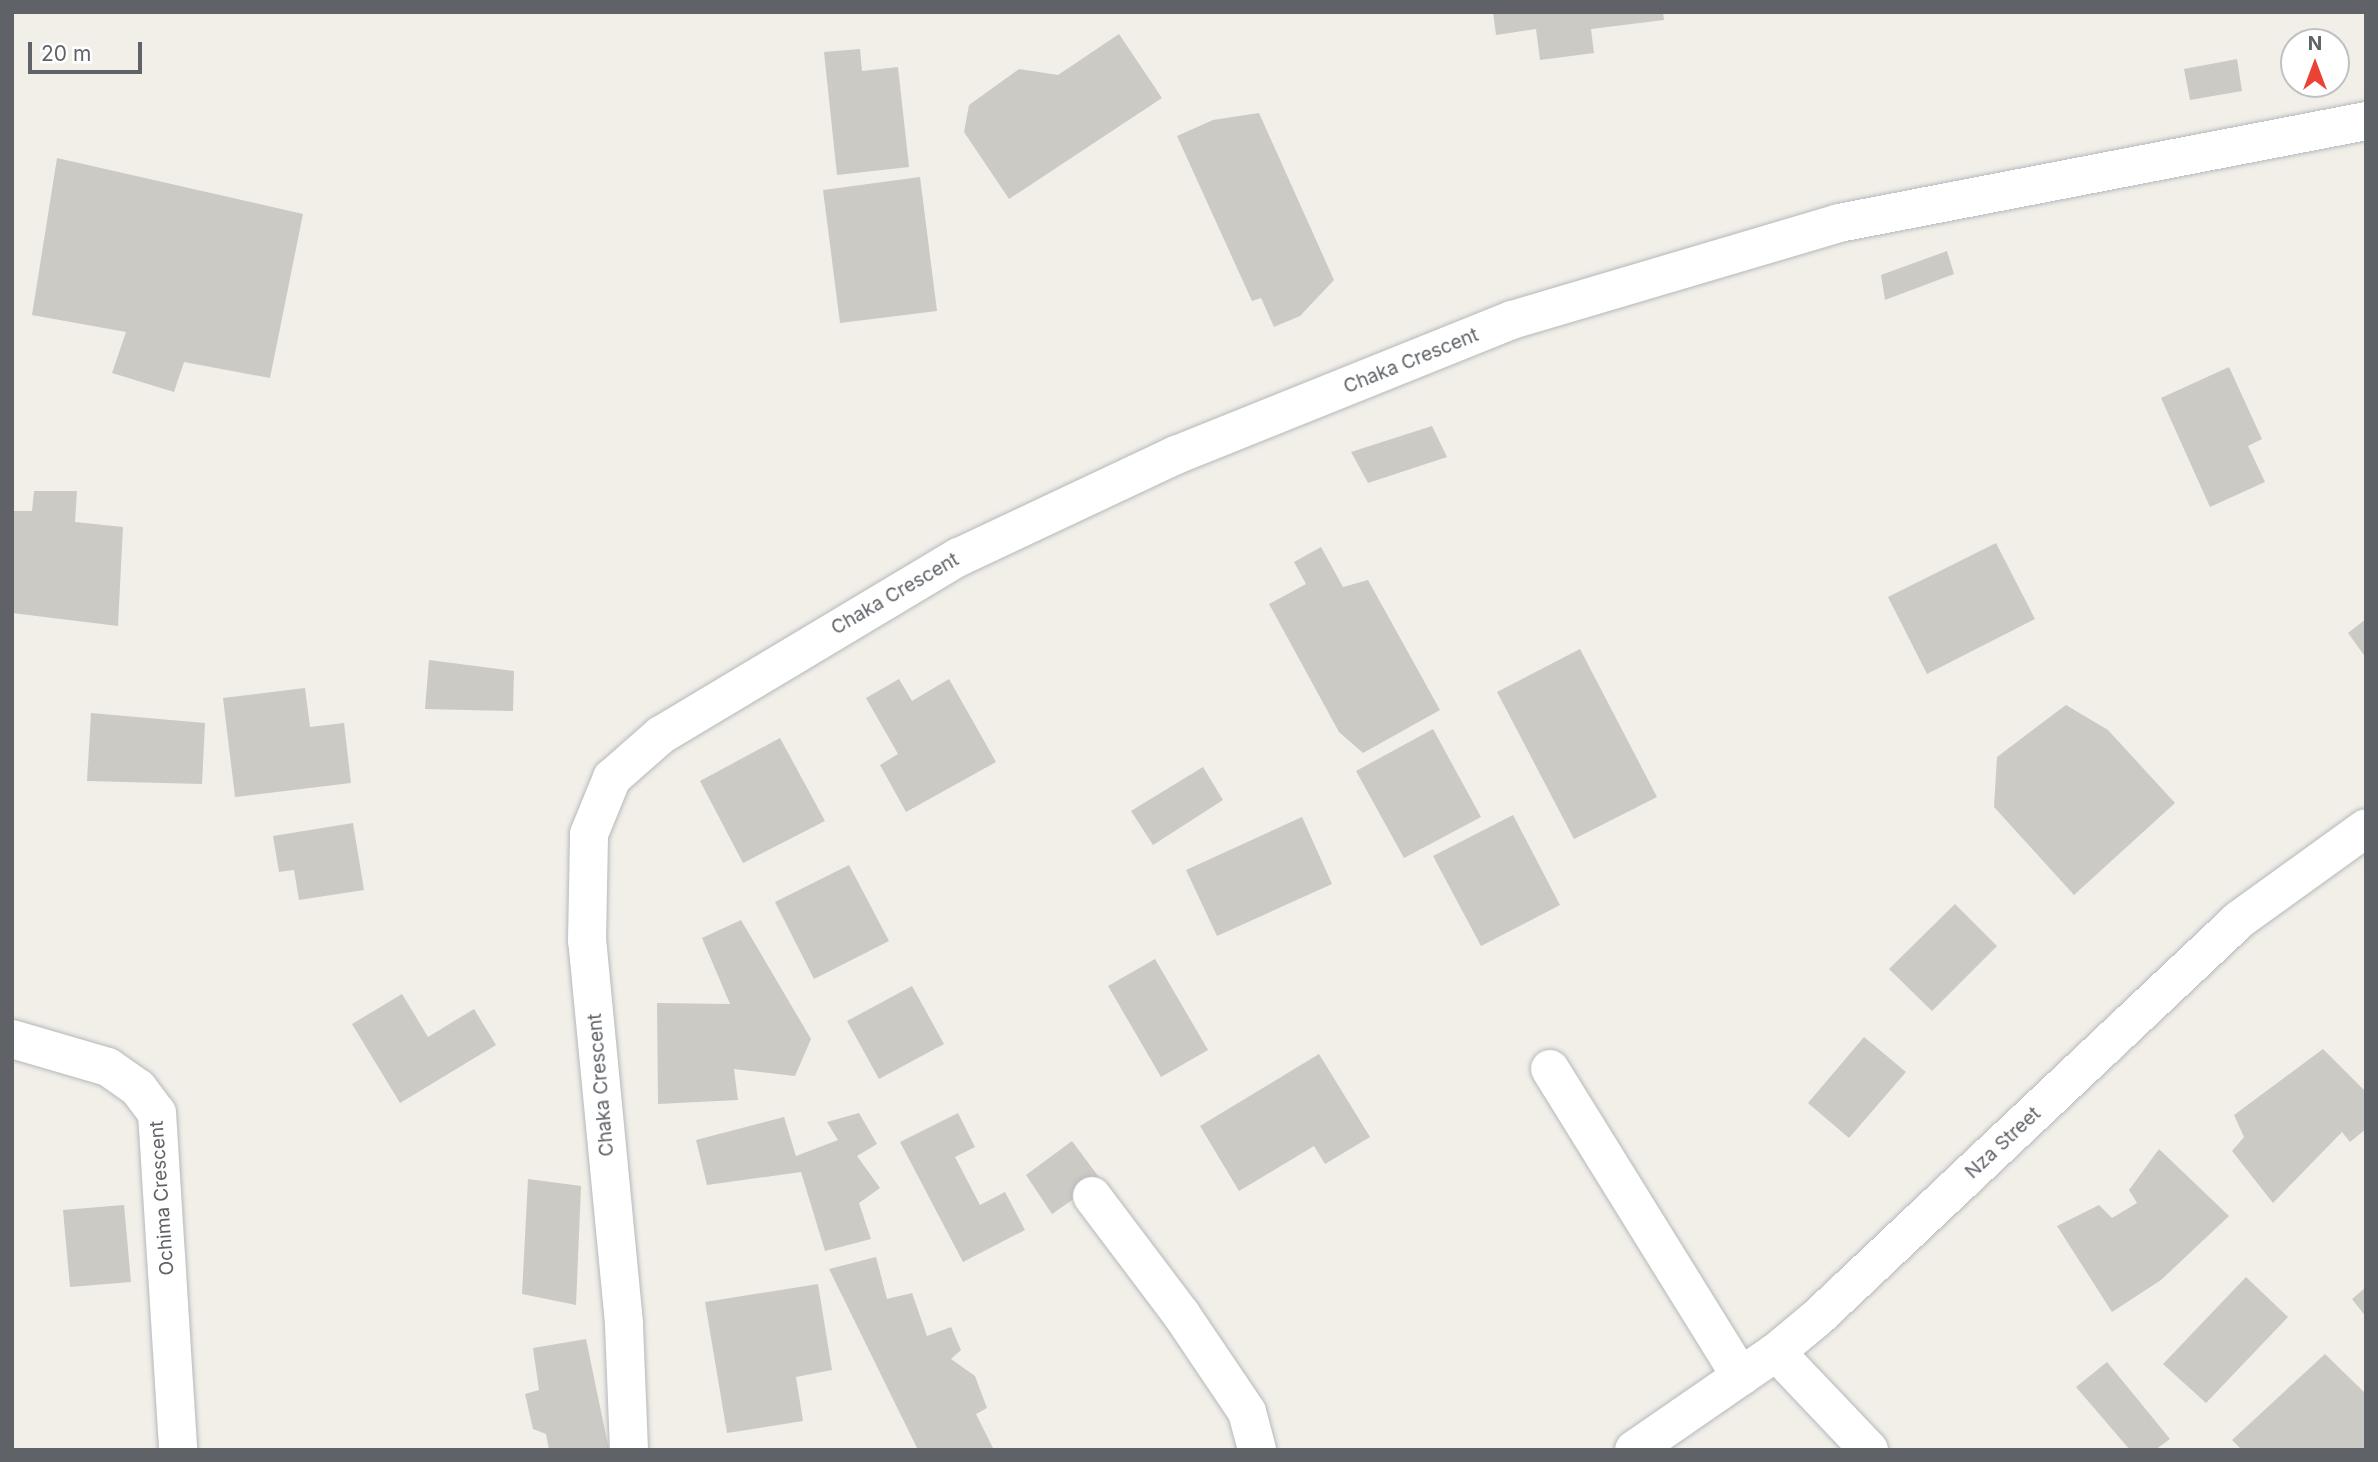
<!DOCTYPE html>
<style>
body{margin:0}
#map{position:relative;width:2378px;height:1462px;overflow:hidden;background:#f1efe8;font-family:Inter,sans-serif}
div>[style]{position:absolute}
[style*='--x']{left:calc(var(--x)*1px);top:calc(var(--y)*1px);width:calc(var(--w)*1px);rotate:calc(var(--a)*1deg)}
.building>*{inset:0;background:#cccac5}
.roads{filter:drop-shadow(0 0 2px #b5b8bc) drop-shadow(0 0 2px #b5b8bc)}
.minor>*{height:38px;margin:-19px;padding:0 19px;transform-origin:19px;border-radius:19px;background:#fff}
span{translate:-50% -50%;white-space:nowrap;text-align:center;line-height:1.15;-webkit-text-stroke:6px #fff;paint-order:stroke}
.street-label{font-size:19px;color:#5f6368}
.frame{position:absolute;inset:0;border:14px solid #5f6368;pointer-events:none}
.north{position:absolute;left:2280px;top:28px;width:70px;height:70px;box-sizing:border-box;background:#fff;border:2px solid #bfc1c3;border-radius:50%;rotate:0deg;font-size:19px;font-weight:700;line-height:28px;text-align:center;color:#5f6368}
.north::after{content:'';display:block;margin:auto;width:24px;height:32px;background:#ea4335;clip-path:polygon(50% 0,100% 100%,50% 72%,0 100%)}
.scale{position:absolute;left:28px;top:42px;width:114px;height:32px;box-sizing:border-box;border:4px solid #5f6368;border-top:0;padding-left:9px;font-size:21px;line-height:24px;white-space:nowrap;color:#5f6368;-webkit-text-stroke:5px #fff;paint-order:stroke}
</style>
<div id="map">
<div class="building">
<div style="clip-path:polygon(1493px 12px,1663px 12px,1664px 20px,1591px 29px,1594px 53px,1540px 60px,1536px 29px,1496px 35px)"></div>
<div style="clip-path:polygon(1119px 34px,1162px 98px,1009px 199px,964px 132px,969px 105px,1019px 69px,1058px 75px)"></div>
<div style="clip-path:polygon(860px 49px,862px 71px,898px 67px,909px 167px,837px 175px,824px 52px)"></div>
<div style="clip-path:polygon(2237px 59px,2242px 91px,2190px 100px,2184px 69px)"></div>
<div style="clip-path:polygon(1259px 113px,1334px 280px,1300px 316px,1274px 327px,1261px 298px,1252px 301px,1177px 136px,1213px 120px)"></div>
<div style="clip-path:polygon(57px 158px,303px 214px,270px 378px,184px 362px,174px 392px,112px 373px,126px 332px,32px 315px)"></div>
<div style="clip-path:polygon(920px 177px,937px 311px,840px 323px,823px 190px)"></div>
<div style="clip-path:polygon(1947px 251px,1954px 274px,1885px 300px,1881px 275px)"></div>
<div style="clip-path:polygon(2229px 367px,2262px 439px,2248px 446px,2265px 482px,2210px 507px,2161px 398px)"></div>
<div style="clip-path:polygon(1432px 426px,1447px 457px,1368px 483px,1351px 452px)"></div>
<div style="clip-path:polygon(34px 491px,77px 491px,75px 522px,123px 527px,118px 626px,12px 613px,12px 511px,32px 511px)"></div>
<div style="clip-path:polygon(1996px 543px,2035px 619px,1927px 674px,1888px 597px)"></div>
<div style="clip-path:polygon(1321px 547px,1343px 587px,1368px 580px,1440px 710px,1363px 753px,1339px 732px,1269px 604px,1306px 584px,1294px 562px)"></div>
<div style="clip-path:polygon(2366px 619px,2366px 658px,2348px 633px)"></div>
<div style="clip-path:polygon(1580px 649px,1657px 797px,1574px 839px,1497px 692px)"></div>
<div style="clip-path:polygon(429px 660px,514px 671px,513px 711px,425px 709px)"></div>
<div style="clip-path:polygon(899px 679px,912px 701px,949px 679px,996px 762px,906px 812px,880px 765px,898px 754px,866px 698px)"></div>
<div style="clip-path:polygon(305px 688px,310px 727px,344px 723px,351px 783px,235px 797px,223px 698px)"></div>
<div style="clip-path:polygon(2066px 705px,2108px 730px,2175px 803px,2074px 895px,1994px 807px,1997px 757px)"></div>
<div style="clip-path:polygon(91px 713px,205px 723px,202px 784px,87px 781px)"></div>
<div style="clip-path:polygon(1433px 729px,1481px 817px,1404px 858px,1356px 771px)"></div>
<div style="clip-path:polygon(780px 738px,825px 821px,743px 863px,700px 781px)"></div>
<div style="clip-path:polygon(1203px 767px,1223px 800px,1153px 845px,1131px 811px)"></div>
<div style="clip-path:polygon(1513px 815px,1560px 905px,1481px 946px,1433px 856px)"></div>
<div style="clip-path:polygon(1302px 817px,1332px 884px,1217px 936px,1186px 870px)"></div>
<div style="clip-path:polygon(353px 823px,364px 890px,299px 900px,294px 870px,279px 872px,273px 836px)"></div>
<div style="clip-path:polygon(849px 865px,889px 941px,814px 979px,775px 902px)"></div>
<div style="clip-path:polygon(1955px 904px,1997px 946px,1932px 1011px,1889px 969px)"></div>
<div style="clip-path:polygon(741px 920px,811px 1039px,795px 1076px,734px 1069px,738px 1100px,658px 1104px,657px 1003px,730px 1004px,702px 938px)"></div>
<div style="clip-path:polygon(1155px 959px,1208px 1050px,1161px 1077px,1108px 986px)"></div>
<div style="clip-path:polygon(912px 986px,944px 1044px,879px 1079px,847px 1021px)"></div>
<div style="clip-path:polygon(402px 994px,428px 1037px,474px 1009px,496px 1045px,400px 1103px,352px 1024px)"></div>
<div style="clip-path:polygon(1864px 1037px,1906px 1072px,1849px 1138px,1808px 1103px)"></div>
<div style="clip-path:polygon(2323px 1049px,2366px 1092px,2366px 1129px,2350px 1142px,2342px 1132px,2273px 1203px,2232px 1151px,2244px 1137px,2234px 1115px)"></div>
<div style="clip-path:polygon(1319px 1054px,1370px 1137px,1325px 1164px,1314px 1146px,1239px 1191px,1200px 1126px)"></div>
<div style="clip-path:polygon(859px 1113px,877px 1144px,857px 1156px,880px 1188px,859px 1203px,871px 1239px,825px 1251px,801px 1172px,707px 1185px,696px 1140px,784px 1117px,796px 1156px,838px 1140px,827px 1122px)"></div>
<div style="clip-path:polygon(958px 1113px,975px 1147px,955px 1157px,980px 1205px,1005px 1192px,1025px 1230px,963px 1262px,900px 1142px)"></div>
<div style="clip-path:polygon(1072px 1141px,1101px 1180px,1052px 1214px,1026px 1175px)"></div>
<div style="clip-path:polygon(2159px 1149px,2229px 1216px,2161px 1280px,2112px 1312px,2057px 1226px,2099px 1205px,2112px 1218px,2137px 1203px,2129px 1190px)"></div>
<div style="clip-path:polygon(528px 1179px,581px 1186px,576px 1305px,522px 1294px)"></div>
<div style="clip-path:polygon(124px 1205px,131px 1282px,70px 1287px,63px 1210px)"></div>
<div style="clip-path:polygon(876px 1257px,887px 1299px,912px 1293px,927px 1336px,951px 1327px,961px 1350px,951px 1359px,975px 1376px,987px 1408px,976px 1414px,994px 1450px,918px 1450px,829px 1269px)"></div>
<div style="clip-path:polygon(2246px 1277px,2288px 1317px,2206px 1403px,2163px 1364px)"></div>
<div style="clip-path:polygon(818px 1284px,832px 1370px,796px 1377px,803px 1421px,727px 1433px,705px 1302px)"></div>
<div style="clip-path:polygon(2366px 1287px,2366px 1317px,2352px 1299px)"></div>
<div style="clip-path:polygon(586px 1339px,609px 1450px,549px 1450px,546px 1434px,533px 1429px,525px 1394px,539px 1390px,533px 1348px)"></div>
<div style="clip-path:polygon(2325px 1354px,2366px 1394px,2366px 1450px,2242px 1450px,2232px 1440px)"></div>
<div style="clip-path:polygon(2107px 1362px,2170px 1439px,2155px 1450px,2130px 1450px,2076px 1387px)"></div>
</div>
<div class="roads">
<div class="minor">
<div style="--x:12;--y:1039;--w:100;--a:16.3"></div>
<div style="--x:108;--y:1067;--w:37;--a:35"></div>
<div style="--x:138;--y:1088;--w:31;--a:53"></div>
<div style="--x:157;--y:1113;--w:338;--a:86.4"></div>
<div style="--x:1550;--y:1069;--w:362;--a:58.2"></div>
<div style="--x:1092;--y:1196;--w:148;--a:53"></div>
<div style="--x:1181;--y:1314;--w:118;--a:56"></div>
<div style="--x:1247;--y:1412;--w:39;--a:75"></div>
<div style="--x:1776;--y:1352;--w:135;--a:46.5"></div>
<div style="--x:629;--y:1450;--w:127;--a:-92.3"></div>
<div style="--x:624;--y:1323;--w:384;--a:-95.5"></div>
<div style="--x:587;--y:941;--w:107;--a:-88.9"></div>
<div style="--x:589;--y:834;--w:61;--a:-67.7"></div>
<div style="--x:612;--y:778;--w:65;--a:-41.3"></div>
<div style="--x:661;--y:735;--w:347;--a:-30.9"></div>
<div style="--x:959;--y:557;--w:240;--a:-25.2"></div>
<div style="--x:1176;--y:455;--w:362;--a:-21.9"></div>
<div style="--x:1512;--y:320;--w:341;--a:-16.5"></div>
<div style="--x:1839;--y:223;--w:537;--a:-10.95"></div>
<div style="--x:1634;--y:1450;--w:173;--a:-34.6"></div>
<div style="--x:1776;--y:1352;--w:53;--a:-39.7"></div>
<div style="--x:1817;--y:1318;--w:581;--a:-43.33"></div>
<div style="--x:2240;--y:919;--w:155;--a:-35.8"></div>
</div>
</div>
<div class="street-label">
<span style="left:1411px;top:361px;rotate:-22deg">Chaka Crescent</span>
<span style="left:895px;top:594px;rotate:-30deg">Chaka Crescent</span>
<span style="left:601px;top:1085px;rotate:-95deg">Chaka Crescent</span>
<span style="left:2003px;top:1143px;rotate:-43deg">Nza Street</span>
<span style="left:162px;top:1198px;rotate:-94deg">Ochima Crescent</span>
</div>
<div class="frame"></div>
<div class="north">N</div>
<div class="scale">20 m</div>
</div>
